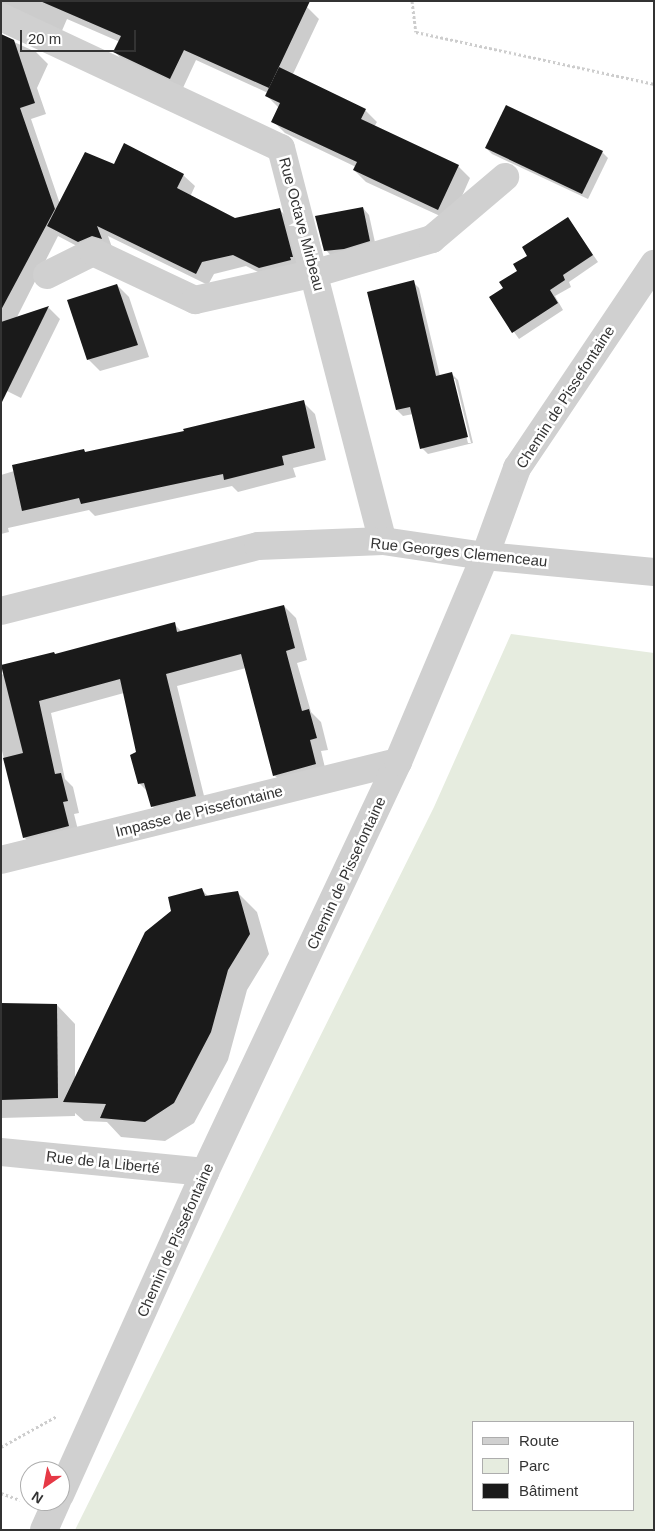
<!DOCTYPE html>
<meta charset="utf-8">
<style>
body{margin:0}
#map{position:relative;width:655px;height:1531px;overflow:hidden;background:#fff;font-family:Arial,sans-serif}
div>[style]{position:absolute}
[style*='--x']{left:calc(var(--x)*1px);top:calc(var(--y)*1px);width:calc(var(--w)*1px);rotate:calc(var(--a)*1deg)}
.green>*{inset:0;background:#e6ecdf}
.shadow>*{inset:0;background:#0003}
.building>*{inset:0;background:#1a1a1a}
.path>*{height:3px;margin-top:-1.5px;transform-origin:0;background:repeating-linear-gradient(90deg,#cdcdcd 0 2.5px,transparent 0 5px)}
.street>*{height:28px;margin:-14px;padding:0 14px;transform-origin:14px;border-radius:14px;background:#d0d0d0}
span{translate:-50% -50%;white-space:nowrap;text-align:center;line-height:1.15;-webkit-text-stroke:5px #fff;paint-order:stroke}
.street-label{font-size:15px;color:#333}
.frame{position:absolute;inset:0;border:2px solid #333;pointer-events:none}
.legend{position:absolute;left:472px;top:1421px;width:162px;height:90px;box-sizing:border-box;background:#fff;border:1px solid #adadad;margin:0;padding:6px 9px;list-style:none;font-size:15px;color:#333}
.legend li{display:flex;align-items:center;gap:10px;height:25px}
.legend b{width:25px;border:1px solid #adadad}
.north{position:absolute;left:20px;top:1461px;width:50px;height:50px;box-sizing:border-box;background:#fff;border:1px solid #adadad;border-radius:50%;rotate:213deg;font-size:14px;font-weight:700;line-height:20px;text-align:center;color:#333}
.north::after{content:'';display:block;margin:auto;width:18px;height:22px;background:#e63946;clip-path:polygon(50% 0,100% 100%,50% 72%,0 100%)}
.scale{position:absolute;left:20px;top:30px;width:116px;height:22px;box-sizing:border-box;border:2px solid #333;border-top:0;padding-left:6px;font-size:15px;line-height:18px;white-space:nowrap;color:#333;-webkit-text-stroke:4px #fff;paint-order:stroke}
</style>
<div id="map">
<div class="green">
<div style="clip-path:polygon(evenodd,511px 634px,654px 653px,654px 1530px,75px 1530px,434px 807px,511px 634px,474px 1422px,634px 1422px,634px 1510px,474px 1510px,474px 1422px)"></div>
</div>
<div class="shadow">
<div style="clip-path:polygon(1px 1px,296px 1px,307px 7px,319px 19px,293px 74px,365px 110px,377px 122px,374px 127px,458px 166px,470px 178px,451px 221px,366px 182px,354px 170px,356px 167px,285px 133px,273px 121px,279px 108px,267px 96px,268px 93px,196px 60px,182px 90px,126px 64px,115px 52px,120px 42px,67px 19px,61px 33px,1px 19px)"></div>
<div style="clip-path:polygon(1px 36px,36px 52px,48px 64px,37px 88px,46px 114px,31px 119px,60px 204px,115px 166px,183px 175px,195px 186px,190px 197px,235px 220px,279px 209px,291px 221px,304px 269px,270px 278px,246px 266px,214px 274px,208px 285px,108px 236px,113px 250px,90px 253px,58px 236px,16px 319px,49px 308px,60px 319px,21px 398px,1px 388px)"></div>
<div style="clip-path:polygon(486px 148px,602px 152px,608px 158px,588px 199px,492px 154px)"></div>
<div style="clip-path:polygon(363px 208px,369px 215px,376px 247px,332px 257px,326px 250px)"></div>
<div style="clip-path:polygon(568px 218px,598px 262px,569px 282px,571px 287px,555px 296px,563px 310px,519px 339px,490px 298px,505px 289px,529px 256px)"></div>
<div style="clip-path:polygon(evenodd,413px 282px,419px 288px,440px 376px,451px 373px,458px 380px,473px 443px,428px 454px,422px 448px,413px 414px,403px 416px,397px 410px,413px 282px,452px 379px,455px 379px,471px 443px,468px 443px,452px 379px)"></div>
<div style="clip-path:polygon(117px 285px,129px 297px,149px 357px,100px 371px,88px 359px)"></div>
<div style="clip-path:polygon(303px 402px,315px 414px,326px 460px,293px 468px,296px 477px,238px 492px,232px 486px,95px 516px,89px 510px,8px 528px,9px 532px,1px 534px,1px 475px,83px 450px,87px 453px,185px 432px)"></div>
<div style="clip-path:polygon(284px 606px,296px 618px,307px 660px,297px 663px,311px 712px,321px 722px,328px 750px,321px 751px,327px 776px,287px 787px,274px 775px,246px 668px,177px 686px,207px 808px,164px 818px,152px 806px,148px 792px,140px 784px,132px 755px,138px 753px,124px 693px,51px 713px,65px 779px,73px 787px,79px 813px,74px 814px,80px 838px,36px 849px,24px 837px,1px 747px,1px 675px,56px 655px,174px 624px,182px 632px)"></div>
<div style="clip-path:polygon(202px 890px,209px 897px,237px 892px,257px 912px,269px 954px,247px 990px,228px 1060px,194px 1123px,165px 1141px,121px 1137px,107px 1122px,84px 1121px,75px 1113px,75px 1116px,1px 1118px,1px 1004px,57px 1005px,75px 1024px,75px 1080px)"></div>
</div>
<div class="building">
<div style="clip-path:polygon(40px 1px,310px 1px,269px 88px,184px 50px,170px 79px,113px 52px,121px 36px)"></div>
<div style="clip-path:polygon(1px 34px,14px 40px,35px 103px,20px 108px,55px 209px,1px 310px)"></div>
<div style="clip-path:polygon(279px 67px,366px 109px,361px 119px,459px 165px,438px 210px,353px 170px,357px 162px,271px 122px,280px 103px,265px 96px)"></div>
<div style="clip-path:polygon(506px 105px,603px 151px,582px 194px,485px 148px)"></div>
<div style="clip-path:polygon(124px 143px,184px 174px,177px 188px,235px 218px,280px 208px,293px 257px,290px 257px,291px 260px,259px 268px,233px 255px,202px 262px,196px 274px,97px 226px,102px 239px,92px 236px,78px 242px,47px 226px,85px 152px,114px 164px)"></div>
<div style="clip-path:polygon(363px 207px,370px 241px,344px 249px,324px 251px,315px 216px)"></div>
<div style="clip-path:polygon(568px 217px,593px 255px,563px 275px,565px 280px,550px 290px,558px 303px,512px 333px,489px 297px,503px 288px,499px 282px,517px 271px,513px 264px,527px 256px,522px 247px)"></div>
<div style="clip-path:polygon(414px 280px,436px 376px,452px 372px,468px 437px,420px 449px,410px 407px,396px 410px,367px 292px)"></div>
<div style="clip-path:polygon(117px 284px,138px 345px,87px 360px,67px 300px)"></div>
<div style="clip-path:polygon(49px 306px,1px 404px,1px 322px)"></div>
<div style="clip-path:polygon(304px 400px,315px 448px,282px 456px,284px 465px,224px 480px,223px 474px,81px 504px,79px 498px,22px 511px,12px 465px,84px 449px,85px 452px,184px 431px,183px 429px)"></div>
<div style="clip-path:polygon(284px 605px,295px 648px,286px 651px,302px 711px,309px 709px,317px 738px,310px 740px,316px 764px,273px 776px,241px 654px,166px 674px,196px 796px,151px 807px,144px 783px,138px 784px,130px 755px,136px 752px,120px 679px,39px 701px,55px 774px,61px 773px,68px 801px,63px 802px,69px 826px,23px 838px,3px 758px,23px 753px,1px 665px,54px 652px,55px 654px,175px 622px,177px 632px)"></div>
<div style="clip-path:polygon(202px 888px,205px 896px,238px 891px,250px 934px,228px 970px,211px 1032px,174px 1103px,145px 1122px,100px 1118px,106px 1104px,63px 1102px,145px 932px,171px 911px,168px 897px)"></div>
<div style="clip-path:polygon(1px 1003px,57px 1004px,58px 1098px,1px 1100px)"></div>
</div>
<div class="path">
<div style="--x:412;--y:1;--w:31;--a:83"></div>
<div style="--x:416;--y:32;--w:244;--a:12.3"></div>
<div style="--x:1;--y:1447;--w:64;--a:-29"></div>
<div style="--x:1;--y:1493;--w:20;--a:20"></div>
</div>
<div class="street">
<div style="--x:1;--y:17;--w:309;--a:25.1"></div>
<div style="--x:281;--y:148;--w:406;--a:75.5"></div>
<div style="--x:47;--y:275;--w:51;--a:-26.6"></div>
<div style="--x:93;--y:252;--w:113;--a:25.2"></div>
<div style="--x:195;--y:300;--w:124;--a:-12.6"></div>
<div style="--x:316;--y:273;--w:121;--a:-16.3"></div>
<div style="--x:432;--y:239;--w:96;--a:-40.3"></div>
<div style="--x:1;--y:611;--w:265;--a:-14.2"></div>
<div style="--x:258;--y:546;--w:125;--a:-2.3"></div>
<div style="--x:383;--y:541;--w:103;--a:8.4"></div>
<div style="--x:485;--y:556;--w:170;--a:5.4"></div>
<div style="--x:1;--y:860;--w:409;--a:-13.9"></div>
<div style="--x:1;--y:1152;--w:205;--a:5.6"></div>
<div style="--x:60;--y:1495;--w:354;--a:-65.8"></div>
<div style="--x:205;--y:1172;--w:453;--a:-64.8"></div>
<div style="--x:398;--y:762;--w:224;--a:-67.1"></div>
<div style="--x:485;--y:556;--w:94;--a:-70"></div>
<div style="--x:517;--y:468;--w:246;--a:-56.1"></div>
<div style="--x:44;--y:1530;--w:32;--a:-66"></div>
</div>
<div class="street-label">
<span style="left:302px;top:224px;rotate:75deg">Rue Octave Mirbeau</span>
<span style="left:565px;top:397px;rotate:-57deg">Chemin de Pissefontaine</span>
<span style="left:459px;top:552px;rotate:6deg">Rue Georges Clemenceau</span>
<span style="left:199px;top:811px;rotate:-14deg">Impasse de Pissefontaine</span>
<span style="left:346px;top:873px;rotate:-65deg">Chemin de Pissefontaine</span>
<span style="left:103px;top:1162px;rotate:6deg">Rue de la Liberté</span>
<span style="left:175px;top:1240px;rotate:-66deg">Chemin de Pissefontaine</span>
</div>
<div class="frame"></div>
<ul class="legend">
<li><b style="height:6px;background:#d0d0d0"></b>Route</li>
<li><b style="height:14px;background:#e6ecdf"></b>Parc</li>
<li><b style="height:14px;background:#1a1a1a"></b>Bâtiment</li>
</ul>
<div class="north">N</div>
<div class="scale">20 m</div>
</div>
